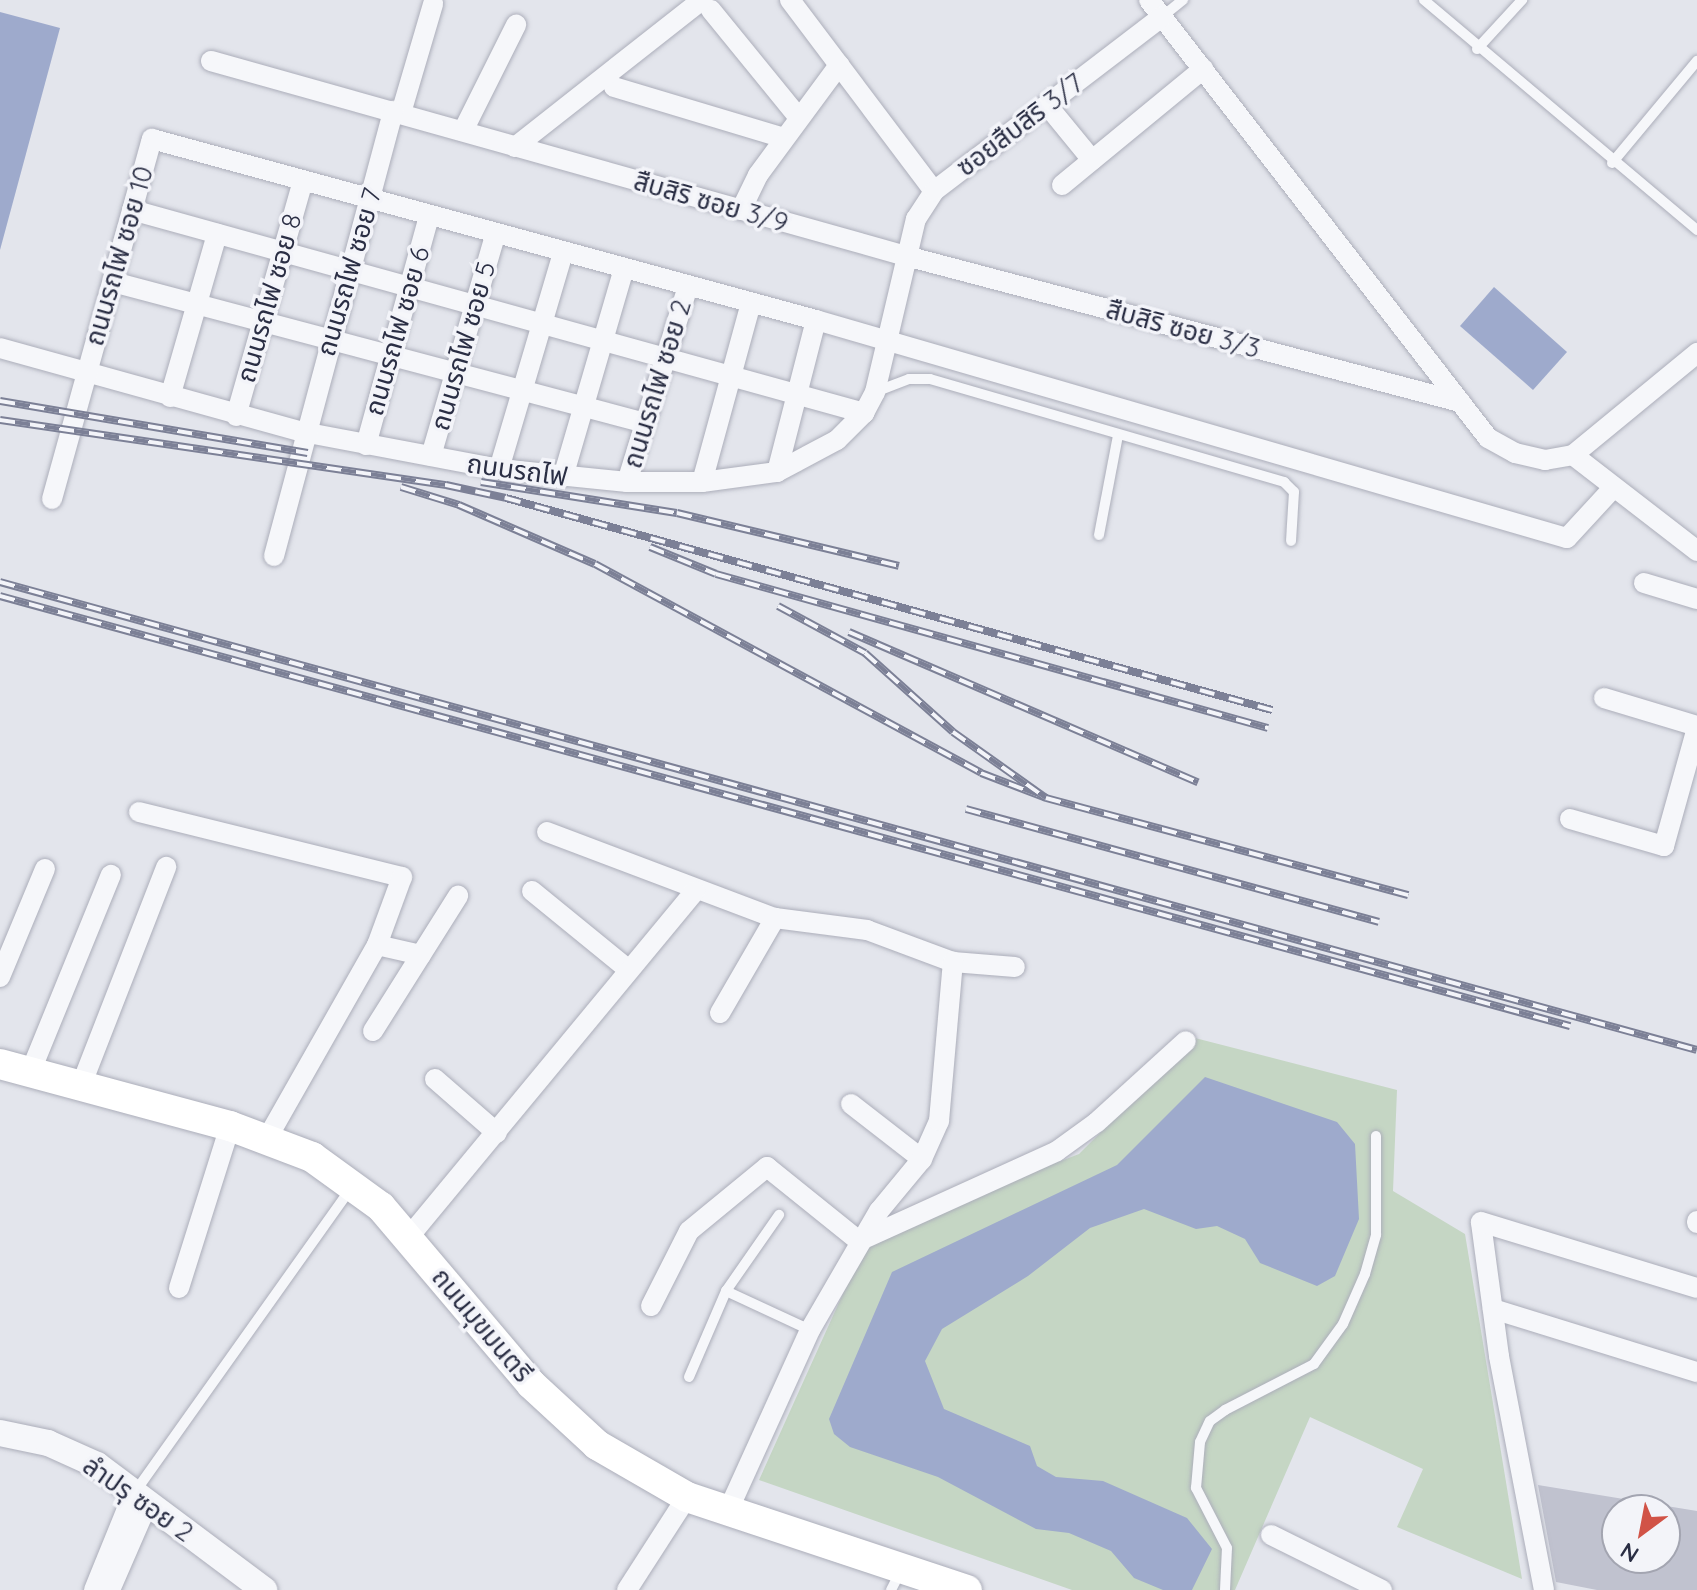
<!DOCTYPE html>
<meta charset="utf-8">
<style>
body{margin:0}
#map{position:relative;width:1697px;height:1590px;overflow:hidden;background:#e3e5ec;font-family:Quicksand,"Noto Sans Thai",sans-serif}
div>[style]{position:absolute}
[style*='--x']{left:calc(var(--x)*1px);top:calc(var(--y)*1px);width:calc(var(--w)*1px);rotate:calc(var(--a)*1deg)}
.green>*{inset:0;background:#c5d6c4}
.water>*{inset:0;background:#9eaacc}
.building>*{inset:0;background:#c0c2cf}
.roads{filter:drop-shadow(0 0 2px #acaeba) drop-shadow(0 0 2px #acaeba)}
.service>*{height:10px;margin:-5px;padding:0 5px;transform-origin:5px;border-radius:5px;background:#f6f7fa}
.minor>*{height:20px;margin:-10px;padding:0 10px;transform-origin:10px;border-radius:10px;background:#f6f7fa}
.tertiary>*{height:26px;margin:-13px;padding:0 13px;transform-origin:13px;border-radius:13px;background:#f6f7fa}
.secondary>*{height:30px;margin:-15px;padding:0 15px;transform-origin:15px;border-radius:15px;background:#fff}
.rail>*{height:8px;margin-top:-4px;transform-origin:0;background:repeating-linear-gradient(90deg,#f3f4f9 0 15px,#7c8096 0 30px);box-sizing:border-box;border-block:2px solid #7c8096}
span{translate:-50% -50%;white-space:nowrap;text-align:center;line-height:1.15;-webkit-text-stroke:7px #f3f4f9;paint-order:stroke}
.street-label{font-size:26px;color:#2a2e44}
.north{position:absolute;left:1601px;top:1494px;width:80px;height:80px;box-sizing:border-box;background:#f3f4f9;border:2px solid #a3a5b1;border-radius:50%;rotate:212deg;font-size:22px;font-weight:700;line-height:32px;text-align:center;color:#2a2e44}
.north::after{content:'';display:block;margin:auto;width:28px;height:36px;background:#d15347;clip-path:polygon(50% 0,100% 100%,50% 72%,0 100%)}
</style>
<div id="map">
<div class="green">
<div style="clip-path:polygon(1195px 1038px,1397px 1090px,1393px 1191px,1465px 1234px,1522px 1579px,1397px 1527px,1423px 1469px,1310px 1417px,1235px 1590px,1072px 1590px,759px 1480px,864px 1247px,975px 1194px,1079px 1154px)"></div>
</div>
<div class="water">
<div style="clip-path:polygon(0 12px,60px 28px,0 250px)"></div>
<div style="clip-path:polygon(1494px 287px,1567px 352px,1533px 390px,1460px 326px)"></div>
<div style="clip-path:polygon(1205px 1077px,1337px 1122px,1355px 1144px,1359px 1219px,1335px 1276px,1317px 1286px,1260px 1263px,1245px 1239px,1217px 1226px,1196px 1229px,1144px 1209px,1090px 1228px,1028px 1276px,942px 1329px,925px 1361px,944px 1409px,1030px 1446px,1037px 1466px,1056px 1477px,1103px 1481px,1187px 1518px,1212px 1549px,1192px 1590px,1163px 1590px,1134px 1578px,1111px 1551px,1069px 1533px,1036px 1529px,938px 1477px,850px 1447px,834px 1434px,829px 1419px,892px 1272px,1117px 1165px)"></div>
</div>
<div class="building">
<div style="clip-path:polygon(evenodd,1538px 1485px,1697px 1511px,1697px 1590px,1597px 1590px,1556px 1582px,1538px 1485px,1617px 1510px,1665px 1510px,1665px 1558px,1617px 1558px,1617px 1510px)"></div>
</div>
<div class="roads">
<div class="service">
<div style="--x:1424;--y:0;--w:357;--a:40.1"></div>
<div style="--x:1163;--y:16;--w:26;--a:-39"></div>
<div style="--x:1477;--y:49;--w:67;--a:-47.4"></div>
<div style="--x:1612;--y:163;--w:133;--a:-50.2"></div>
<div style="--x:875;--y:392;--w:36;--a:-21"></div>
<div style="--x:909;--y:379;--w:21;--a:0"></div>
<div style="--x:930;--y:379;--w:369;--a:16.2"></div>
<div style="--x:1284;--y:482;--w:14;--a:45"></div>
<div style="--x:1294;--y:492;--w:49;--a:93.5"></div>
<div style="--x:1099;--y:535;--w:102;--a:-79.2"></div>
<div style="--x:726;--y:1291;--w:93;--a:24.9"></div>
<div style="--x:689;--y:1377;--w:94;--a:-66.7"></div>
<div style="--x:726;--y:1291;--w:93;--a:-55.1"></div>
<div style="--x:135;--y:1492;--w:372;--a:-54.6"></div>
<div style="--x:891;--y:1590;--w:22;--a:-63"></div>
<div style="--x:1225;--y:1590;--w:42;--a:-87.3"></div>
<div style="--x:1227;--y:1548;--w:68;--a:-117.3"></div>
<div style="--x:1196;--y:1488;--w:46;--a:-85"></div>
<div style="--x:1200;--y:1442;--w:23;--a:-65"></div>
<div style="--x:1210;--y:1421;--w:19;--a:-36"></div>
<div style="--x:1225;--y:1410;--w:100;--a:-27.3"></div>
<div style="--x:1314;--y:1364;--w:49;--a:-54.1"></div>
<div style="--x:1343;--y:1324;--w:55;--a:-66.3"></div>
<div style="--x:1365;--y:1274;--w:41;--a:-74.2"></div>
<div style="--x:1376;--y:1235;--w:99;--a:-90"></div>
</div>
<div class="minor">
<div style="--x:790;--y:0;--w:239;--a:53"></div>
<div style="--x:1149;--y:0;--w:554;--a:52.26"></div>
<div style="--x:1488;--y:438;--w:31;--a:29"></div>
<div style="--x:1515;--y:453;--w:31;--a:13"></div>
<div style="--x:1545;--y:460;--w:28;--a:-10"></div>
<div style="--x:1573;--y:455;--w:161;--a:-39.4"></div>
<div style="--x:711;--y:10;--w:139;--a:50.8"></div>
<div style="--x:211;--y:61;--w:722;--a:15.67"></div>
<div style="--x:906;--y:256;--w:573;--a:14.76"></div>
<div style="--x:614;--y:87;--w:177;--a:16.7"></div>
<div style="--x:1047;--y:105;--w:71;--a:50.7"></div>
<div style="--x:401;--y:113;--w:114;--a:-73.6"></div>
<div style="--x:463;--y:131;--w:119;--a:-63.4"></div>
<div style="--x:515;--y:147;--w:238;--a:-38.2"></div>
<div style="--x:1062;--y:185;--w:183;--a:-39.4"></div>
<div style="--x:132;--y:210;--w:760;--a:15.5"></div>
<div style="--x:741;--y:210;--w:39;--a:-64"></div>
<div style="--x:758;--y:175;--w:137;--a:-53.6"></div>
<div style="--x:113;--y:282;--w:550;--a:14.84"></div>
<div style="--x:0;--y:348;--w:314;--a:15.5"></div>
<div style="--x:303;--y:432;--w:199;--a:10.7"></div>
<div style="--x:499;--y:469;--w:129;--a:5.8"></div>
<div style="--x:627;--y:482;--w:75;--a:0"></div>
<div style="--x:702;--y:482;--w:76;--a:-7.6"></div>
<div style="--x:777;--y:472;--w:68;--a:-28.1"></div>
<div style="--x:837;--y:440;--w:38;--a:-45"></div>
<div style="--x:864;--y:413;--w:24;--a:-62"></div>
<div style="--x:875;--y:392;--w:178;--a:-76.7"></div>
<div style="--x:916;--y:219;--w:33;--a:-57"></div>
<div style="--x:934;--y:191;--w:288;--a:-37.4"></div>
<div style="--x:170;--y:397;--w:170;--a:-73.9"></div>
<div style="--x:236;--y:416;--w:244;--a:-74.1"></div>
<div style="--x:366;--y:445;--w:237;--a:-74.6"></div>
<div style="--x:1573;--y:455;--w:157;--a:37.7"></div>
<div style="--x:431;--y:456;--w:230;--a:-73.8"></div>
<div style="--x:499;--y:469;--w:225;--a:-73.5"></div>
<div style="--x:777;--y:472;--w:157;--a:-75.6"></div>
<div style="--x:563;--y:477;--w:217;--a:-73.7"></div>
<div style="--x:627;--y:482;--w:205;--a:-72.7"></div>
<div style="--x:702;--y:482;--w:186;--a:-74.7"></div>
<div style="--x:52;--y:499;--w:374;--a:-74.5"></div>
<div style="--x:152;--y:139;--w:688;--a:15.25"></div>
<div style="--x:816;--y:320;--w:782;--a:16.19"></div>
<div style="--x:1567;--y:538;--w:69;--a:-47.3"></div>
<div style="--x:274;--y:556;--w:461;--a:-75"></div>
<div style="--x:1644;--y:583;--w:55;--a:16.8"></div>
<div style="--x:1604;--y:698;--w:97;--a:16.8"></div>
<div style="--x:139;--y:812;--w:271;--a:13.9"></div>
<div style="--x:402;--y:877;--w:72;--a:110.2"></div>
<div style="--x:377;--y:945;--w:223;--a:119.6"></div>
<div style="--x:1570;--y:819;--w:98;--a:16"></div>
<div style="--x:1664;--y:846;--w:123;--a:-74.4"></div>
<div style="--x:547;--y:832;--w:244;--a:20.7"></div>
<div style="--x:775;--y:918;--w:93;--a:7.4"></div>
<div style="--x:867;--y:930;--w:92;--a:20.4"></div>
<div style="--x:953;--y:962;--w:62;--a:4.6"></div>
<div style="--x:532;--y:891;--w:125;--a:39.2"></div>
<div style="--x:377;--y:945;--w:45;--a:12.8"></div>
<div style="--x:0;--y:977;--w:117;--a:-67.4"></div>
<div style="--x:720;--y:1013;--w:110;--a:-59.9"></div>
<div style="--x:373;--y:1031;--w:160;--a:-57.8"></div>
<div style="--x:30;--y:1073;--w:214;--a:-67.8"></div>
<div style="--x:435;--y:1079;--w:82;--a:41.1"></div>
<div style="--x:82;--y:1083;--w:232;--a:-68.7"></div>
<div style="--x:851;--y:1104;--w:90;--a:37.8"></div>
<div style="--x:1697;--y:1221;--w:2;--a:90"></div>
<div style="--x:408;--y:1238;--w:450;--a:-50.4"></div>
<div style="--x:179;--y:1288;--w:170;--a:-72.5"></div>
<div style="--x:651;--y:1306;--w:84;--a:-63.1"></div>
<div style="--x:689;--y:1231;--w:101;--a:-39.4"></div>
<div style="--x:767;--y:1167;--w:118;--a:38.8"></div>
<div style="--x:859;--y:1241;--w:217;--a:-24.4"></div>
<div style="--x:1057;--y:1151;--w:49;--a:-35.9"></div>
<div style="--x:1097;--y:1122;--w:120;--a:-42.3"></div>
<div style="--x:1493;--y:1309;--w:214;--a:17.2"></div>
<div style="--x:727;--y:1513;--w:201;--a:-65.6"></div>
<div style="--x:810;--y:1330;--w:138;--a:-59.9"></div>
<div style="--x:879;--y:1211;--w:67;--a:-50.4"></div>
<div style="--x:922;--y:1159;--w:42;--a:-65.9"></div>
<div style="--x:939;--y:1121;--w:160;--a:-85"></div>
<div style="--x:1271;--y:1535;--w:124;--a:26.4"></div>
<div style="--x:94;--y:1590;--w:104;--a:-67.9"></div>
<div style="--x:110;--y:1590;--w:93;--a:-66.5"></div>
<div style="--x:627;--y:1590;--w:111;--a:-57.2"></div>
<div style="--x:1544;--y:1590;--w:238;--a:-100.9"></div>
<div style="--x:1499;--y:1356;--w:135;--a:-97.7"></div>
<div style="--x:1481;--y:1222;--w:226;--a:17"></div>
</div>
<div class="tertiary">
<div style="--x:0;--y:1433;--w:49;--a:11.8"></div>
<div style="--x:48;--y:1443;--w:54;--a:24.2"></div>
<div style="--x:97;--y:1465;--w:209;--a:36.8"></div>
</div>
<div class="secondary">
<div style="--x:0;--y:1064;--w:238;--a:15.1"></div>
<div style="--x:230;--y:1126;--w:88;--a:20.7"></div>
<div style="--x:312;--y:1157;--w:85;--a:35.9"></div>
<div style="--x:381;--y:1207;--w:232;--a:49.7"></div>
<div style="--x:531;--y:1384;--w:90;--a:42.7"></div>
<div style="--x:597;--y:1445;--w:104;--a:30"></div>
<div style="--x:687;--y:1497;--w:295;--a:18.4"></div>
</div>
</div>
<div class="rail">
<div style="--x:0;--y:401;--w:312;--a:9.6"></div>
<div style="--x:0;--y:420;--w:451;--a:8.3"></div>
<div style="--x:446;--y:485;--w:61;--a:12.2"></div>
<div style="--x:506;--y:498;--w:795;--a:15.47"></div>
<div style="--x:481;--y:482;--w:198;--a:9"></div>
<div style="--x:677;--y:513;--w:228;--a:13.4"></div>
<div style="--x:401;--y:487;--w:61;--a:17.2"></div>
<div style="--x:459;--y:505;--w:148;--a:23.5"></div>
<div style="--x:595;--y:564;--w:439;--a:28.4"></div>
<div style="--x:981;--y:773;--w:70;--a:21"></div>
<div style="--x:650;--y:547;--w:71;--a:22.2"></div>
<div style="--x:716;--y:574;--w:573;--a:15.59"></div>
<div style="--x:0;--y:582;--w:1760;--a:15.42"></div>
<div style="--x:0;--y:596;--w:1628;--a:15.32"></div>
<div style="--x:778;--y:606;--w:99;--a:28.4"></div>
<div style="--x:865;--y:653;--w:118;--a:41.9"></div>
<div style="--x:953;--y:732;--w:114;--a:35.4"></div>
<div style="--x:1046;--y:798;--w:375;--a:15"></div>
<div style="--x:849;--y:632;--w:380;--a:23.3"></div>
<div style="--x:966;--y:809;--w:428;--a:15.3"></div>
</div>
<div class="street-label">
<span style="left:1020px;top:125px;rotate:-37deg">ซอยสืบสิริ 3/7</span>
<span style="left:711px;top:202px;rotate:16deg">สืบสิริ ซอย 3/9</span>
<span style="left:119px;top:256px;rotate:-74deg">ถนนรถไฟ ซอย 10</span>
<span style="left:349px;top:272px;rotate:-74deg">ถนนรถไฟ ซอย 7</span>
<span style="left:269px;top:298px;rotate:-74deg">ถนนรถไฟ ซอย 8</span>
<span style="left:1183px;top:329px;rotate:15deg">สืบสิริ ซอย 3/3</span>
<span style="left:397px;top:331px;rotate:-74deg">ถนนรถไฟ ซอย 6</span>
<span style="left:463px;top:346px;rotate:-74deg">ถนนรถไฟ ซอย 5</span>
<span style="left:657px;top:384px;rotate:-73deg">ถนนรถไฟ ซอย 2</span>
<span style="left:517px;top:470px;rotate:8deg">ถนนรถไฟ</span>
<span style="left:482px;top:1325px;rotate:50deg">ถนนมุขมนตรี</span>
<span style="left:138px;top:1499px;rotate:35deg">ลำปรุ ซอย 2</span>
</div>
<div class="north">N</div>
</div>
